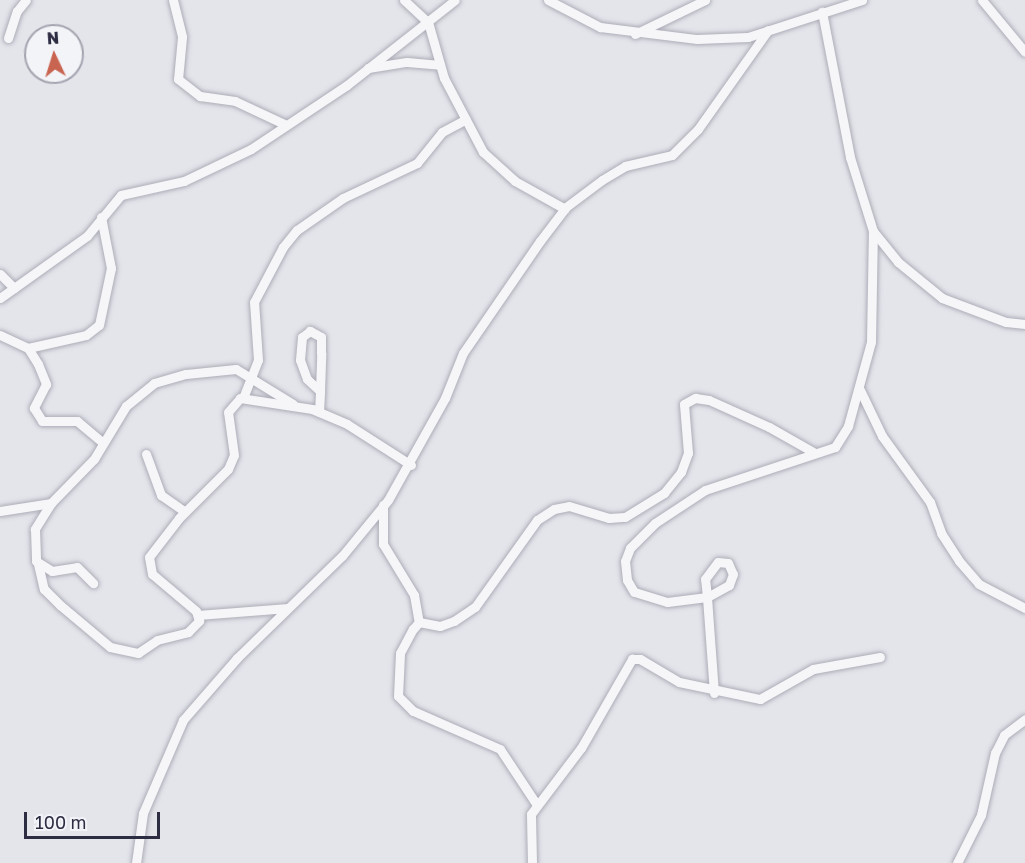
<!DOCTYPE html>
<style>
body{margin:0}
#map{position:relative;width:1025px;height:863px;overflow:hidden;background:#e4e4eb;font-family:"Golos Text",sans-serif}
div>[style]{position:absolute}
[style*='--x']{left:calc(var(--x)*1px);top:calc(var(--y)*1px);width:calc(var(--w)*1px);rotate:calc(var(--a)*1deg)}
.roads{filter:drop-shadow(0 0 2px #adadb8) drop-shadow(0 0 2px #adadb8)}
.street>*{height:9px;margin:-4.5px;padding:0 4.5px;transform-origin:4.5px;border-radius:4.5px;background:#f6f6f9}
span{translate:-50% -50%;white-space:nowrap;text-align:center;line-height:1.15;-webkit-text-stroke:4.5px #f3f4f8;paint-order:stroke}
.north{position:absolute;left:24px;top:24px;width:60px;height:60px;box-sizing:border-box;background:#f3f4f8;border:2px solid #a3a4af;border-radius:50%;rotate:356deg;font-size:16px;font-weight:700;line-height:24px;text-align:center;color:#2c2d42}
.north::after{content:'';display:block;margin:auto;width:21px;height:27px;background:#c86450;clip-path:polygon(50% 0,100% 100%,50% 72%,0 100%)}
.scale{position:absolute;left:24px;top:812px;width:136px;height:27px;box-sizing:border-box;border:3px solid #2c2d42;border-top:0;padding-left:8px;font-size:18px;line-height:21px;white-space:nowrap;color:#2c2d42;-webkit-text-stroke:4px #f3f4f8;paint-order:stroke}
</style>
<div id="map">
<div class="roads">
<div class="street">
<div style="--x:173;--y:0;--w:38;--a:76"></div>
<div style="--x:182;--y:37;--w:42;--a:95.4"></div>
<div style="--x:178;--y:79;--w:28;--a:38"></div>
<div style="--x:200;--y:96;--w:35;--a:8"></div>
<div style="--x:235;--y:101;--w:54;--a:25.1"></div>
<div style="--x:404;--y:0;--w:33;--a:43"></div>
<div style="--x:428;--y:22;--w:58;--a:74.1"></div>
<div style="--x:444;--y:78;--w:84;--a:62.2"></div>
<div style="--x:483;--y:152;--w:43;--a:42.2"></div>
<div style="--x:515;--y:181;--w:57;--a:29.2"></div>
<div style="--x:548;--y:0;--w:59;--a:27.4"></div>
<div style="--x:600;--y:27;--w:98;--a:7.1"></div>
<div style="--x:697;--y:39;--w:51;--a:-2.2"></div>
<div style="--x:748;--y:37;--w:120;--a:-18"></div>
<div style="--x:982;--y:0;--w:67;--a:50.4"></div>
<div style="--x:635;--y:34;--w:78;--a:-25.9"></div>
<div style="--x:8;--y:38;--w:28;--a:-72"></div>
<div style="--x:17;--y:11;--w:14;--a:-51"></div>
<div style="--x:368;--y:68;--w:39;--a:-9"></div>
<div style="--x:407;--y:62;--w:33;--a:5"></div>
<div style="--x:873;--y:231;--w:40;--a:51"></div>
<div style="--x:898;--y:262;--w:57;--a:39.3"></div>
<div style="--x:942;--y:298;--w:68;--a:20.6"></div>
<div style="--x:1006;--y:322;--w:19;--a:6"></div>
<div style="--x:0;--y:274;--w:20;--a:45"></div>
<div style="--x:0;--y:298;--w:107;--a:-35.5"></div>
<div style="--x:87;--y:236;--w:53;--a:-50.3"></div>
<div style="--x:121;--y:195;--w:65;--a:-12.5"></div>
<div style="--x:184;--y:181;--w:74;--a:-25.5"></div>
<div style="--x:251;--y:149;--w:115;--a:-33.7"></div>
<div style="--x:347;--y:85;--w:137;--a:-38.2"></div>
<div style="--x:0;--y:335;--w:31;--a:25"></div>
<div style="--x:28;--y:348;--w:19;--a:58"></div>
<div style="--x:38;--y:364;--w:22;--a:68"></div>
<div style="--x:46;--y:384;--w:27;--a:117"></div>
<div style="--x:34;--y:408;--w:15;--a:58"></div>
<div style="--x:42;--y:421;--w:35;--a:0"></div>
<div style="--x:77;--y:421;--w:34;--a:40"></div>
<div style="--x:28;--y:348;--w:59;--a:-12.6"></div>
<div style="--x:86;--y:335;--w:16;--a:-38"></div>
<div style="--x:99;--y:325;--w:58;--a:-78.1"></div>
<div style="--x:111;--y:268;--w:52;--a:-101.1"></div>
<div style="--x:860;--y:390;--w:51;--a:64.4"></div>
<div style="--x:882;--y:436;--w:82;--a:54"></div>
<div style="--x:930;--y:502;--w:33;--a:70"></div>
<div style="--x:941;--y:533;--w:33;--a:57"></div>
<div style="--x:959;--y:561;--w:30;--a:49"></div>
<div style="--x:979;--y:584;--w:52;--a:27.6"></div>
<div style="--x:243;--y:398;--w:41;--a:-68.5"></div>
<div style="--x:258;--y:360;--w:58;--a:-93.9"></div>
<div style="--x:254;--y:302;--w:62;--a:-62.2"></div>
<div style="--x:283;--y:247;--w:22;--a:-51"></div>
<div style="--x:297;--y:230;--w:56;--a:-34.8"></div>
<div style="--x:343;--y:198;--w:82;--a:-25.3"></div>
<div style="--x:417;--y:163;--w:40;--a:-51"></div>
<div style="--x:442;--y:132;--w:27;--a:-28"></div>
<div style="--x:319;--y:412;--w:21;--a:-87"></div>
<div style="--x:320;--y:391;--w:38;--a:-88"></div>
<div style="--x:321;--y:353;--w:16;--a:-90"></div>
<div style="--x:321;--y:337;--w:13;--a:-151"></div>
<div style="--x:310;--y:331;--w:10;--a:143"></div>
<div style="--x:302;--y:337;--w:23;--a:95"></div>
<div style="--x:300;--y:360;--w:20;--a:70"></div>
<div style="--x:307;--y:379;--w:18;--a:43"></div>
<div style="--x:146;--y:454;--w:44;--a:69.9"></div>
<div style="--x:161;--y:495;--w:29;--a:35"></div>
<div style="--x:51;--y:503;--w:31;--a:122"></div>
<div style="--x:35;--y:529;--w:32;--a:88"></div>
<div style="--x:36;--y:561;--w:19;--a:32"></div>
<div style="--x:52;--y:571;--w:25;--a:-9"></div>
<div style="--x:77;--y:567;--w:23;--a:45"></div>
<div style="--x:383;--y:505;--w:39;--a:90"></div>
<div style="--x:383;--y:544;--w:60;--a:58.7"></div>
<div style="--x:414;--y:595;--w:27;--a:80"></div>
<div style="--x:0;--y:511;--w:52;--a:-8.9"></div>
<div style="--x:51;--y:503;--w:62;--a:-45.7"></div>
<div style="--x:94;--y:459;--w:62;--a:-58.9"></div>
<div style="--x:126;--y:406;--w:36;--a:-39"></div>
<div style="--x:154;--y:383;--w:33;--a:-16"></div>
<div style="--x:186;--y:374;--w:50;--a:-5.7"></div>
<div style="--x:236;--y:369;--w:67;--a:31.6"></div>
<div style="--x:38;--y:564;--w:26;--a:77"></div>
<div style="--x:44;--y:589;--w:23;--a:45"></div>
<div style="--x:60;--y:605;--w:65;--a:40"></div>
<div style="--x:110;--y:647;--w:29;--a:12"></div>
<div style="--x:138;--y:653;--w:23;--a:-34"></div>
<div style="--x:157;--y:640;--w:32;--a:-14"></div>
<div style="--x:188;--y:632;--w:16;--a:-45"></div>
<div style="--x:199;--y:621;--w:10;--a:-107"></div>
<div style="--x:196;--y:611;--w:57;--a:-139.9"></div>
<div style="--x:152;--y:574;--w:17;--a:-100"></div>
<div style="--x:149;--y:557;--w:49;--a:-52.4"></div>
<div style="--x:179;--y:518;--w:69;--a:-45"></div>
<div style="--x:228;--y:469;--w:15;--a:-67"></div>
<div style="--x:234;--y:455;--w:43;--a:-97.9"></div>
<div style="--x:228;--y:412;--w:18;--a:-49"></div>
<div style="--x:240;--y:398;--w:73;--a:8.7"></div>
<div style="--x:312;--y:409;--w:38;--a:23"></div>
<div style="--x:347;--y:424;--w:76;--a:32.6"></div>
<div style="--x:199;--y:615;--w:88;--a:-4.5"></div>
<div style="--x:714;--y:693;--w:96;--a:-94.2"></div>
<div style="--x:707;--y:597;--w:18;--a:-96"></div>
<div style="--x:705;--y:579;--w:21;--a:-53"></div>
<div style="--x:718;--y:562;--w:10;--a:6"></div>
<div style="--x:728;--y:563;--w:12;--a:66"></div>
<div style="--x:733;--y:574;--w:12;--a:110"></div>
<div style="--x:729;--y:585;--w:25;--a:151"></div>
<div style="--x:707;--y:597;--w:40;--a:172.9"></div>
<div style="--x:667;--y:602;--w:34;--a:-163"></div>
<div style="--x:634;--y:592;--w:14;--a:-120"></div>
<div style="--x:627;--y:580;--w:19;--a:-96"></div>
<div style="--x:625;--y:561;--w:14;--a:-69"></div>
<div style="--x:630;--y:548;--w:35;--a:-45"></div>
<div style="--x:655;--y:523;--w:60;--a:-33.4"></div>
<div style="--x:705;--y:490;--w:137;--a:-18.3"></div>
<div style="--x:835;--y:447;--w:25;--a:-58"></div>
<div style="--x:848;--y:426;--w:87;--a:-74.7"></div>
<div style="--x:871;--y:342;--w:111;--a:-89"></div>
<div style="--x:873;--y:231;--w:77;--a:-107.3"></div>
<div style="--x:850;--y:157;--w:148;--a:-100.9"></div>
<div style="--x:537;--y:805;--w:67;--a:-123.5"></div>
<div style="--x:500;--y:749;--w:95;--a:-156.4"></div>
<div style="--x:413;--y:711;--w:21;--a:-135"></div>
<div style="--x:398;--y:696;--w:43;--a:-87.3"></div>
<div style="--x:400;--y:653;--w:27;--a:-62"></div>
<div style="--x:413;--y:629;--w:9;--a:-49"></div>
<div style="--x:419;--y:622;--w:21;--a:11"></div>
<div style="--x:440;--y:626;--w:15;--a:-20"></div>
<div style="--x:454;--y:621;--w:25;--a:-34"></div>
<div style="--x:475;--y:607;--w:107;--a:-54.5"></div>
<div style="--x:537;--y:520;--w:20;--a:-33"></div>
<div style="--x:554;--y:509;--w:15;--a:-11"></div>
<div style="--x:569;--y:506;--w:42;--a:16.7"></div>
<div style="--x:609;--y:518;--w:16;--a:-4"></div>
<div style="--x:625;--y:517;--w:46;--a:-31.6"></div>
<div style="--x:664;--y:493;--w:27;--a:-51"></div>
<div style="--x:681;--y:472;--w:20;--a:-70"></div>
<div style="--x:688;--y:453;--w:49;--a:-94.7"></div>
<div style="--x:684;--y:404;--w:13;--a:-29"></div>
<div style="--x:695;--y:398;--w:14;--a:8"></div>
<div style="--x:709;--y:400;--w:66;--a:24.2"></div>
<div style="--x:769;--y:427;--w:53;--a:29.5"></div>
<div style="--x:136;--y:863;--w:50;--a:-82"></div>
<div style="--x:143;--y:813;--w:101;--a:-66.7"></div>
<div style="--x:183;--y:720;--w:82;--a:-48.9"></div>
<div style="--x:237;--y:658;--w:146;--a:-44.2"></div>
<div style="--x:342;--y:556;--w:72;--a:-50.6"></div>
<div style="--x:388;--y:500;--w:117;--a:-60.8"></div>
<div style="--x:445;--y:398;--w:48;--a:-68.2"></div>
<div style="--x:463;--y:353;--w:136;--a:-55.5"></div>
<div style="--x:540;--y:241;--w:43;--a:-52.6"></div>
<div style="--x:566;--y:207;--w:45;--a:-36.9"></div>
<div style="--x:602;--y:180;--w:27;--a:-31"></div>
<div style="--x:625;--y:166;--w:48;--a:-13.2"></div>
<div style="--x:672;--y:155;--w:37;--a:-45"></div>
<div style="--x:698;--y:129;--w:121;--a:-54.7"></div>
<div style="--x:532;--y:863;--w:49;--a:-91.2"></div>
<div style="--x:531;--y:814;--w:83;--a:-52.9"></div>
<div style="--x:581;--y:748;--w:103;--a:-60.2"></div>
<div style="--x:632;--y:659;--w:8;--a:0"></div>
<div style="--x:640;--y:659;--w:45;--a:30.5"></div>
<div style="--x:679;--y:682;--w:83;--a:11.9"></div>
<div style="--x:760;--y:699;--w:61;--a:-29.5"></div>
<div style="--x:813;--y:669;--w:68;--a:-10.2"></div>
<div style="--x:957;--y:863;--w:54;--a:-63.4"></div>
<div style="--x:981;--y:815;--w:64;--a:-77.3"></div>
<div style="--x:995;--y:753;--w:20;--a:-63"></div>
<div style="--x:1004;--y:735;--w:26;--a:-37"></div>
</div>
</div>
<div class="north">N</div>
<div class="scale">100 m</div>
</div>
